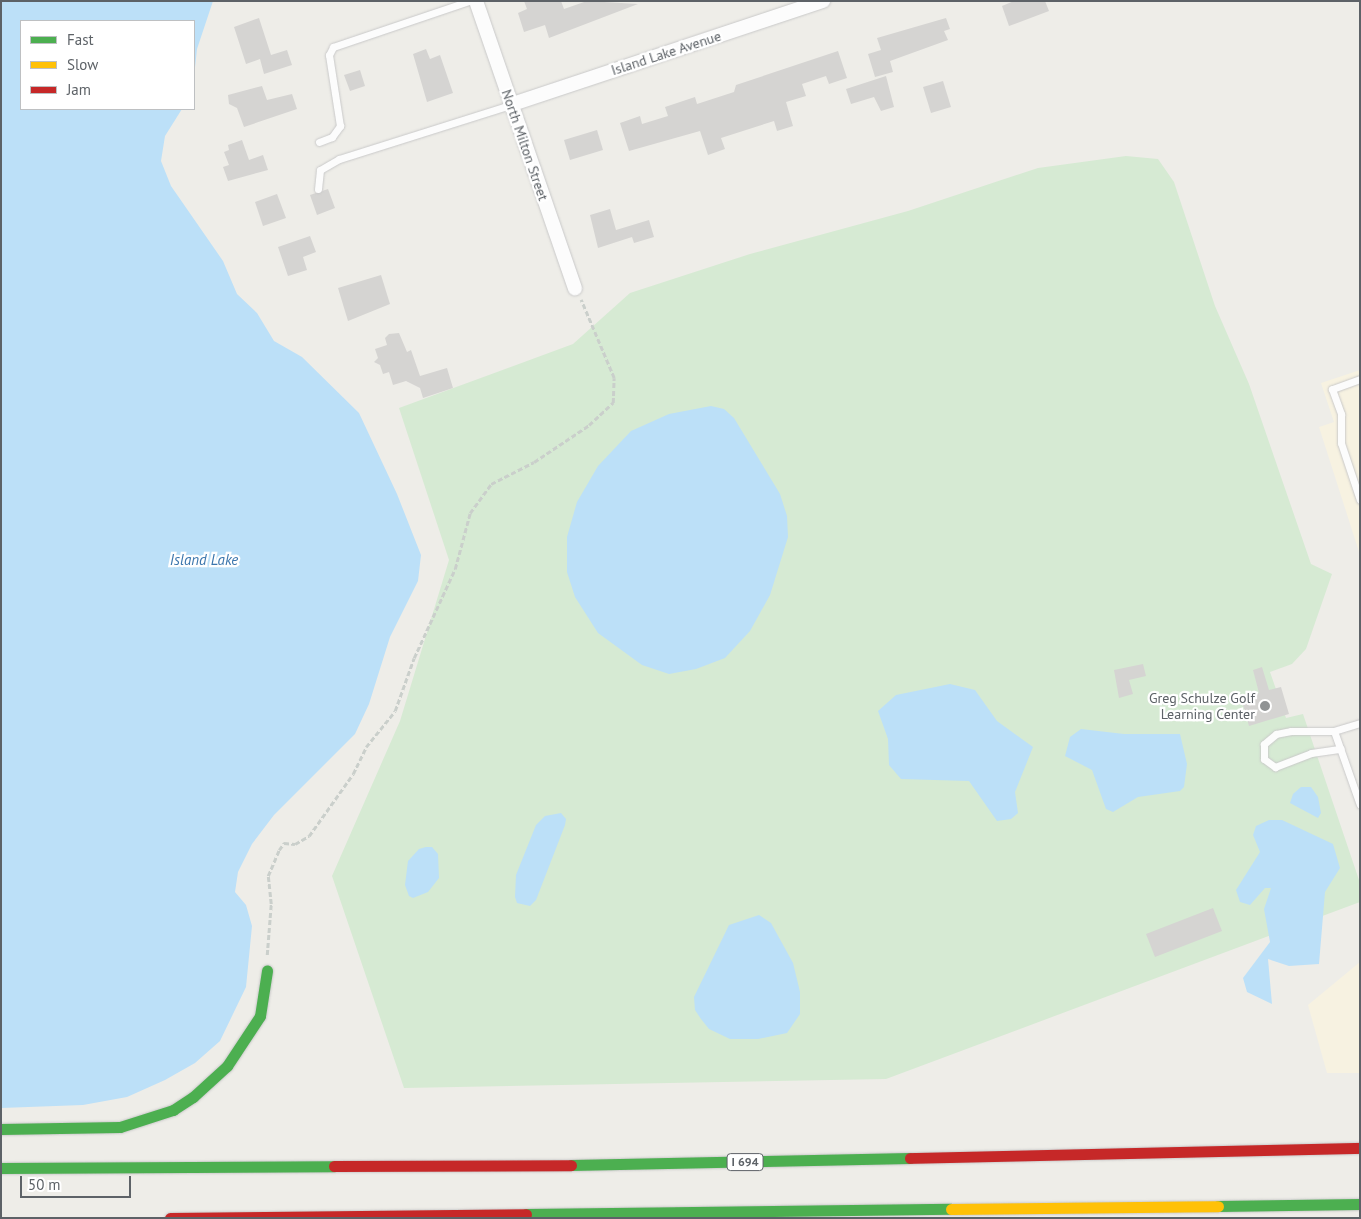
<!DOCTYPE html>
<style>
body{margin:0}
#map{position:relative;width:1361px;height:1219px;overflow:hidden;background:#eeede8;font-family:"PT Sans",sans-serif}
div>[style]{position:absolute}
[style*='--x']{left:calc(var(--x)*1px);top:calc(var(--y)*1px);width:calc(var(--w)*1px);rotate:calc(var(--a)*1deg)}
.commercial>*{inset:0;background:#f7f2e1}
.green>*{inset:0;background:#d6ead3}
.water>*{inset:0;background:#bce0f8}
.building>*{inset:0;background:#d5d4d2}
.path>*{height:2.5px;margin-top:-1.25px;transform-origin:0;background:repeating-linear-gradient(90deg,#cacfcb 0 5px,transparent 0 7.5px)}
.roads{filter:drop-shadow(0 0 1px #c9c9c9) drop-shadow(0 0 1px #c9c9c9)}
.lane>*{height:7px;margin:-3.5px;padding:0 3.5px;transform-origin:3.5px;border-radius:3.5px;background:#fcfcfc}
.street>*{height:14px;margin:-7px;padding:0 7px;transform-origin:7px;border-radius:7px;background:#fcfcfc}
.fast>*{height:11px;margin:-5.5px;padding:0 5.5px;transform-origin:5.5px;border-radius:5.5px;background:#4caf50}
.slow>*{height:11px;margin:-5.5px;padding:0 5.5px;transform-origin:5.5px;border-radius:5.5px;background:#ffc107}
.jam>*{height:11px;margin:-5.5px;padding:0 5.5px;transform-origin:5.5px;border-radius:5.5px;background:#c62828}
.dots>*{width:14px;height:14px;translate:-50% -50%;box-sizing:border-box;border:2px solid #fff;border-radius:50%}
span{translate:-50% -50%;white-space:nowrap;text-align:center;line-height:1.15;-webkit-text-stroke:4.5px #fff;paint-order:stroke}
.shield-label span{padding:1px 4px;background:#fff;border:1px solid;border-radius:4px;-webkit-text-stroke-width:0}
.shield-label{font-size:12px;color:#5d6267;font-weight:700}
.street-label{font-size:14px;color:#5d6267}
.poi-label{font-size:14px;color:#5d6267}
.right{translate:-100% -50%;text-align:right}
.water-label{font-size:15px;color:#3c76ad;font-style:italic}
.frame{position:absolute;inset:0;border:2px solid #5d6267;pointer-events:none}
.legend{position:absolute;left:20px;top:20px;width:175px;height:90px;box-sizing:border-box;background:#fff;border:1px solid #bec0c2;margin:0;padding:6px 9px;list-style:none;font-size:15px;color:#5d6267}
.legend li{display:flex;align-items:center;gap:10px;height:25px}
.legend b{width:25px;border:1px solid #bec0c2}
.scale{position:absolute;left:20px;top:1176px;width:111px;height:22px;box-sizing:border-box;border:2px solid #5d6267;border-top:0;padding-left:6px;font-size:15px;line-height:18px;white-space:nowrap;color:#5d6267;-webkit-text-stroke:4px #fff;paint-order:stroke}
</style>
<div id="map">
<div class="commercial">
<div style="clip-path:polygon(1360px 370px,1360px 555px,1319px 427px,1334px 422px,1321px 383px)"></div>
<div style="clip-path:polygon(1360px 962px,1360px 1073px,1327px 1073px,1308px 1005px)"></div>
</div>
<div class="green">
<div style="clip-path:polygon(1126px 156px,1158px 159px,1174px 182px,1215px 306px,1249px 384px,1311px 564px,1332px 574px,1306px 649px,1292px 664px,1270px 672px,1286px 718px,1303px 714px,1360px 883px,1360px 902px,886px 1079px,404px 1088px,332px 876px,400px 721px,449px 560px,399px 408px,573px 344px,630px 293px,750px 254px,908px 211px,1038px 168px)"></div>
</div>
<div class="water">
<div style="clip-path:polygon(1px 1px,213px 1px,197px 49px,194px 77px,194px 21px,21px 21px,21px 109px,182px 109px,165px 136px,161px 161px,171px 186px,223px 261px,237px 294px,257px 313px,274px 341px,302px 357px,359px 413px,397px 494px,421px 555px,418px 581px,390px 637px,369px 704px,355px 734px,274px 815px,252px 844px,238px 872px,235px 892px,246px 905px,252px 926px,246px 987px,220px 1041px,195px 1063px,165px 1080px,127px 1097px,83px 1105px,1px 1108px)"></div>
<div style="clip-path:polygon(711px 406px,724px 409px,734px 418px,780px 494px,787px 516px,788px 537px,770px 595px,750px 631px,725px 658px,696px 669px,669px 674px,642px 665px,598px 633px,575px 597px,567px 572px,567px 537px,577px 502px,598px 466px,631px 431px,669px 414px)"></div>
<div style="clip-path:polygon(950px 684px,975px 690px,997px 721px,1033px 747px,1015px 792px,1018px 813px,1011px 819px,997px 821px,969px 781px,901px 779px,889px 765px,888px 739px,878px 711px,896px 695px)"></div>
<div style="clip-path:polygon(1081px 729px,1124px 734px,1180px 734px,1187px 764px,1184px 787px,1180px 791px,1138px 797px,1113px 812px,1106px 809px,1092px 770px,1065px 756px,1070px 737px)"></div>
<div style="clip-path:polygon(1301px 787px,1311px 787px,1318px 797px,1321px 813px,1318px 818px,1290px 803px,1293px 794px)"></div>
<div style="clip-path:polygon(561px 813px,566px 819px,565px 825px,536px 900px,530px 906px,517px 903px,515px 897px,516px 875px,536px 825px,545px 816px)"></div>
<div style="clip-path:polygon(1269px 820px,1282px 820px,1333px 844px,1340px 868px,1325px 892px,1319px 964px,1289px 966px,1268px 959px,1272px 1004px,1247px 992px,1243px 978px,1270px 942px,1264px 909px,1271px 888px,1265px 888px,1250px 905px,1240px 902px,1236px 890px,1260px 852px,1253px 835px,1256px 826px)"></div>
<div style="clip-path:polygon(426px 847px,432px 847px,438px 854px,439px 878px,428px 892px,413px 898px,409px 896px,405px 885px,408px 861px,419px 849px)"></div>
<div style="clip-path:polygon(759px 915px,771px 923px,793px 963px,800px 992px,800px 1014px,787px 1033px,758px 1039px,730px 1039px,709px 1029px,701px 1019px,695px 1010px,694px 997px,729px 925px)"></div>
</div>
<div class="building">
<div style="clip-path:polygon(524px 1px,561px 1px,564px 9px,587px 1px,638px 4px,549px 38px,545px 25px,524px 32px,518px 13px,527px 9px)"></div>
<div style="clip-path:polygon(1014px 1px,1045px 1px,1049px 11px,1009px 26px,1002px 6px)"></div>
<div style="clip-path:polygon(259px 18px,271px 55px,287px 50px,292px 65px,264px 74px,260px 59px,246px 64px,234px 27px)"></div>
<div style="clip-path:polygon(946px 18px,950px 29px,944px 31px,948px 40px,890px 61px,893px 72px,875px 77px,868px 54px,881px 50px,877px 38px)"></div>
<div style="clip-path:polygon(426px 49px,430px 59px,440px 55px,453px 93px,427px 102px,413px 54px)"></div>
<div style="clip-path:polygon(838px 51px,847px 78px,829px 84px,826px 76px,802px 84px,806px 96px,786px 102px,793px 126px,777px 131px,774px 121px,721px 138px,725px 149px,708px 155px,700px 131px,629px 151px,620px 123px,640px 116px,642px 124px,668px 116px,665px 107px,695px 97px,697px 104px,734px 92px,736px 85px)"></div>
<div style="clip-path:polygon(360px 70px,365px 86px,350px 91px,344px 75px)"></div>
<div style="clip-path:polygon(886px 76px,894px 107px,881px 111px,874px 97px,851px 104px,846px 89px)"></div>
<div style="clip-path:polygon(943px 81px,951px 107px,931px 113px,923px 87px)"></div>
<div style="clip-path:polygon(262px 86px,267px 100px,292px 94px,297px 109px,244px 127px,237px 108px,229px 104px,228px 95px)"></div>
<div style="clip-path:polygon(597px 130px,603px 150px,570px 160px,564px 140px)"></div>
<div style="clip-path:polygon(242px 140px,249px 160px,263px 155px,268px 170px,228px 181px,223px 167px,229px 165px,224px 152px,229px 150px,228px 145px)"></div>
<div style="clip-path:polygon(328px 189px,335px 208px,317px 215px,310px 195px)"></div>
<div style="clip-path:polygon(277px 194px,286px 218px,263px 226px,255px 202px)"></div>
<div style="clip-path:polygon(610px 209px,616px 230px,649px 220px,654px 237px,634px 243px,632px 237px,598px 248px,590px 215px)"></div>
<div style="clip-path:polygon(310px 236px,316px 252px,303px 257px,307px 270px,288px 276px,278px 247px)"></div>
<div style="clip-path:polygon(381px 275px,390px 304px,348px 321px,338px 288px)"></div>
<div style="clip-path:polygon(399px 333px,407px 352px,411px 350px,420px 376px,447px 368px,453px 388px,423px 398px,420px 388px,406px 381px,393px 385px,389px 372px,383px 374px,380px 365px,374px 362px,378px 358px,375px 349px,387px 345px,385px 338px,389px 334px)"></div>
<div style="clip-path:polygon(1143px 664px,1146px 676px,1129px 680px,1133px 694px,1119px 698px,1114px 670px)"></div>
<div style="clip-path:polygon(1262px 667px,1269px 690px,1281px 687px,1289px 714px,1249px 726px,1241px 698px,1259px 693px,1253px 670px)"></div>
<div style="clip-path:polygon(1213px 908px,1222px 931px,1155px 957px,1146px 934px)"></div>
</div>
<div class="path">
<div style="--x:267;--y:955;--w:51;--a:-85.5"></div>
<div style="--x:271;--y:904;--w:28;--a:-96"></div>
<div style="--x:268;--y:876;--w:28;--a:-67"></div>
<div style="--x:279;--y:850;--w:9;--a:-54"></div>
<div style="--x:284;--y:843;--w:11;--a:5"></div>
<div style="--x:295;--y:844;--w:16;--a:-30"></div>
<div style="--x:309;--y:836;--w:76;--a:-54.6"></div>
<div style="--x:353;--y:774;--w:30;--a:-64"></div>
<div style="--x:366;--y:747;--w:46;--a:-51.1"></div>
<div style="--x:395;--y:711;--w:56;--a:-70.3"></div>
<div style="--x:414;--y:658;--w:98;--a:-65.3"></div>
<div style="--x:455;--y:569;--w:58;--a:-75"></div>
<div style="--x:470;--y:513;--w:36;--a:-54"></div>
<div style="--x:491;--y:484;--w:48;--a:-27.1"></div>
<div style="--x:534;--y:462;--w:66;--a:-33.9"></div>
<div style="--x:589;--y:425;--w:33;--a:-43"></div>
<div style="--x:613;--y:403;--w:25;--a:-88"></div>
<div style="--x:614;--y:378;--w:85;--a:-112.9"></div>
</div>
<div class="roads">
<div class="lane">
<div style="--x:319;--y:142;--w:14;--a:-21"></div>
<div style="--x:332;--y:137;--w:14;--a:-54"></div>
<div style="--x:340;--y:126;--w:72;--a:-98.8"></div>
<div style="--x:329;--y:55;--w:9;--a:-63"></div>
<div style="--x:333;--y:47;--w:144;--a:-18.7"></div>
<div style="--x:318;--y:189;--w:19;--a:-84"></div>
<div style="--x:320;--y:170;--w:22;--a:-30"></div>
<div style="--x:339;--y:159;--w:179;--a:-17.5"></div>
<div style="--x:1360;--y:379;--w:30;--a:160"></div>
<div style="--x:1332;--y:389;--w:27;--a:70"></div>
<div style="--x:1341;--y:414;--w:29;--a:90"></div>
<div style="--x:1341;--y:443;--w:60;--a:71.6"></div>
<div style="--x:1360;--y:723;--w:27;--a:163"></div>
<div style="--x:1334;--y:731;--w:78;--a:70.6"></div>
<div style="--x:1334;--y:731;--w:43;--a:180"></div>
<div style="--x:1291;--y:731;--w:15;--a:169"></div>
<div style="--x:1276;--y:734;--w:16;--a:140"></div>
<div style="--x:1264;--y:744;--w:15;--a:90"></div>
<div style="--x:1264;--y:759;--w:14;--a:36"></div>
<div style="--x:1275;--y:767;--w:39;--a:-21"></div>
<div style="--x:1311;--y:753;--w:30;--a:-8"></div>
</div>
<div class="street">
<div style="--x:476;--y:1;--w:304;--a:71"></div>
<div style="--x:510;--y:105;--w:330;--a:-18.4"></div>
</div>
<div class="fast">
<div style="--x:1;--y:1129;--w:119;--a:-1"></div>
<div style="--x:120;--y:1127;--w:56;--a:-17.8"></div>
<div style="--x:173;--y:1110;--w:24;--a:-33"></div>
<div style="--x:193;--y:1097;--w:46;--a:-42.4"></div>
<div style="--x:227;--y:1066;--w:60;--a:-56.6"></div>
<div style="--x:260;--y:1016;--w:46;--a:-81.2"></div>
<div style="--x:571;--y:1165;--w:339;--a:-1.2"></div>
<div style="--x:1;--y:1168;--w:333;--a:-0.3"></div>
<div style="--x:1218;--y:1206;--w:142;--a:-0.8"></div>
<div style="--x:526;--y:1214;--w:425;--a:-0.7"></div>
</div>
<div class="slow">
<div style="--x:951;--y:1209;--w:267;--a:-0.6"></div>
</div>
<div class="jam">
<div style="--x:910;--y:1158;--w:450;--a:-1.3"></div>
<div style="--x:334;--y:1166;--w:237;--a:-0.2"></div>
<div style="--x:170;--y:1218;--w:356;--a:-0.6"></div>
</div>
</div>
<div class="dots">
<div style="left:1265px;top:706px;background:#909394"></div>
</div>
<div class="shield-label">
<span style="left:745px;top:1162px">I 694</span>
</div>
<div class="street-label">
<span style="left:666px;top:53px;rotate:-18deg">Island Lake Avenue</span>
<span style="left:525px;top:145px;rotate:71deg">North Milton Street</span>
</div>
<div class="poi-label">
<span class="right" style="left:1255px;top:706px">Greg Schulze Golf<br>Learning Center</span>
</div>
<div class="water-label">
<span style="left:204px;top:560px">Island Lake</span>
</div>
<div class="frame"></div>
<ul class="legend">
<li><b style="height:6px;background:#4caf50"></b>Fast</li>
<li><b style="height:6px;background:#ffc107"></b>Slow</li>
<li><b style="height:6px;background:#c62828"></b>Jam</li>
</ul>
<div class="scale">50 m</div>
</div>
